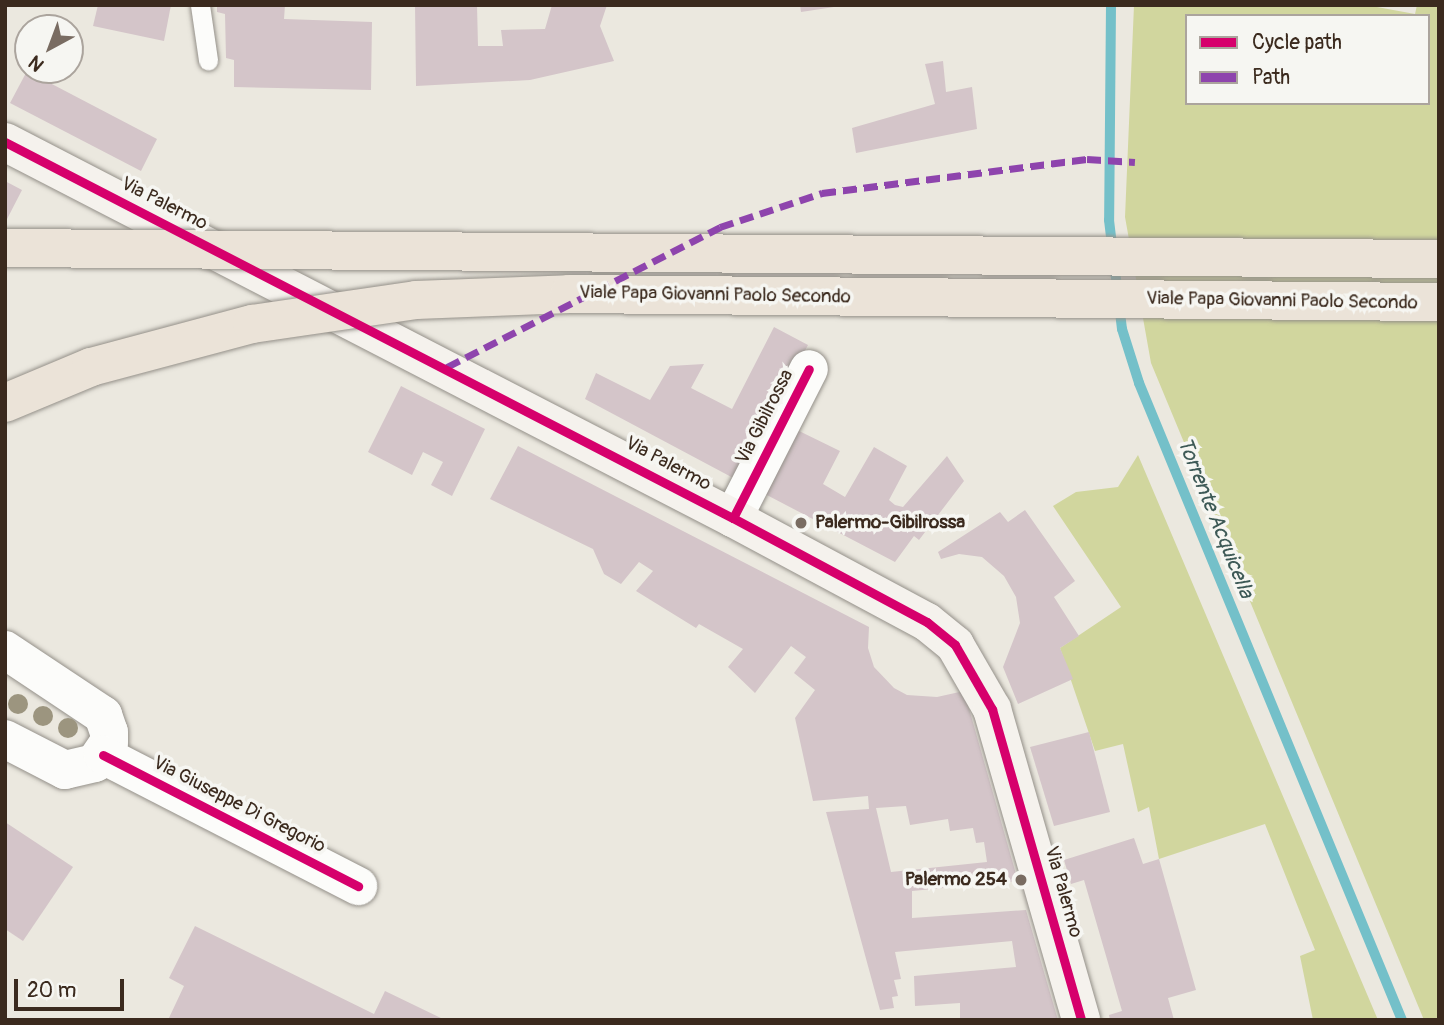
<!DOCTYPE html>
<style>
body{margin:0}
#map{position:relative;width:1444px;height:1025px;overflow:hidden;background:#ebe8df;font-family:Pangolin,sans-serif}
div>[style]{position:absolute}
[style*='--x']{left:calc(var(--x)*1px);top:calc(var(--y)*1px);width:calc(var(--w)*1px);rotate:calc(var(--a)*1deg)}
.green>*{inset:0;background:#d1d69e}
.stream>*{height:10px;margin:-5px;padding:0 5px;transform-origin:5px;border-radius:5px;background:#74c0c9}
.building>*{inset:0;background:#d4c5c9}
.roads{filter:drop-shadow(0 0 2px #949089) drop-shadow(0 0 2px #949089)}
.lane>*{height:19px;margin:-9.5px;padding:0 9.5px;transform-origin:9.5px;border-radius:9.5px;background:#fcfcfa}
.street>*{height:38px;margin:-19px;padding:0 19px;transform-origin:19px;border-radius:19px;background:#fcfcfa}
.secondary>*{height:38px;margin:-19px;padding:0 19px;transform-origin:19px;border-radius:19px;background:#f5f2ed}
.bridges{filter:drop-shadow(0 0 2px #949089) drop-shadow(0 0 2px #949089)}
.primary-bridge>*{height:38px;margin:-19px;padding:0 19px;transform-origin:19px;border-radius:19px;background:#ebe3d8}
.quiet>*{height:7px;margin-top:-3.5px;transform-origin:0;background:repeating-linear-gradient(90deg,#8e44ad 0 14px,transparent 0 21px)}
.cycleway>*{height:9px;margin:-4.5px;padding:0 4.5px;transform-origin:4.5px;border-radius:4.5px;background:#d6006c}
.trees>*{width:20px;height:20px;margin:-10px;border-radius:50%;background:#9c957f}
.dots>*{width:19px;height:19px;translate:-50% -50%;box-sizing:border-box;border:4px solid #f6f6f2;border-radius:50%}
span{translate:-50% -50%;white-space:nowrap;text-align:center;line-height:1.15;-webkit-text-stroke:7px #f6f6f2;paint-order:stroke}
.street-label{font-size:19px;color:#3b2a1e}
.poi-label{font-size:19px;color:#3b2a1e;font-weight:700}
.left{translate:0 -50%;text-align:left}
.right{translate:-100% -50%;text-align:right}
.water-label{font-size:21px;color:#3d5956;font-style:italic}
.frame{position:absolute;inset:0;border:7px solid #3b2a1e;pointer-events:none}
.legend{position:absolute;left:1185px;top:14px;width:245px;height:91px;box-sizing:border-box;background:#f6f6f2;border:2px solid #aba49d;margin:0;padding:9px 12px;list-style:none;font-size:21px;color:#3b2a1e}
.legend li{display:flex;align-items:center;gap:14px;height:35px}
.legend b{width:35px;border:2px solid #aba49d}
.north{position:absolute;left:14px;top:14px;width:70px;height:70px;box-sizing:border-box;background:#f6f6f2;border:2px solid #aba49d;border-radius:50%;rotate:221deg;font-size:19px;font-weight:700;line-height:28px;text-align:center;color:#3b2a1e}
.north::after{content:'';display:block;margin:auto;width:24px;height:32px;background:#796c62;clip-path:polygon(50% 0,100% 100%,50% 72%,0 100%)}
.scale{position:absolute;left:14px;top:979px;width:110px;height:32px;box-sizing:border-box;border:4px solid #3b2a1e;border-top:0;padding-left:9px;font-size:21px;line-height:24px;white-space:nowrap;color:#3b2a1e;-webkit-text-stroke:5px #f6f6f2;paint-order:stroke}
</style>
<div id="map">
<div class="green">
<div style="clip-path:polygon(evenodd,1134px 5px,1366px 5px,1415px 14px,1417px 5px,1439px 5px,1439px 1020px,1424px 1020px,1151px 363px,1125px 217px,1134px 5px,1187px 16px,1428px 16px,1428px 103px,1187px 103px,1187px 16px)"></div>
<div style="clip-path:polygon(1138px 455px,1378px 1020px,1313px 1020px,1300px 956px,1315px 950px,1265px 824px,1159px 859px,1149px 807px,1138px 812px,1123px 744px,1095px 751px,1060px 648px,1121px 607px,1053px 506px,1076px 492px,1118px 487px)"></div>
</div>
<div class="stream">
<div style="--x:1111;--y:5;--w:215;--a:90.5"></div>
<div style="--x:1109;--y:220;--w:110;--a:83.2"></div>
<div style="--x:1122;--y:329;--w:57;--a:72.5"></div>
<div style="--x:1139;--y:383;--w:689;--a:67.57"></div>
</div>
<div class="building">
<div style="clip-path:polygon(98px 5px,171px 5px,164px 41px,93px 26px)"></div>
<div style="clip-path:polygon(217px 5px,285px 5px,284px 19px,372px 22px,371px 90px,234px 87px,234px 60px,226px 58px,225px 14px,217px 12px)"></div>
<div style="clip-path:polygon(415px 5px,477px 5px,478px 46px,503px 46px,501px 30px,545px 29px,552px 5px,607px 5px,600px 26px,614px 61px,530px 80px,416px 86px)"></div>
<div style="clip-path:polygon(800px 5px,834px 5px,834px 7px,801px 12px)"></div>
<div style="clip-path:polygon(943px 61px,946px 92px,972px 87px,977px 129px,856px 153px,852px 128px,935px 104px,925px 64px)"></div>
<div style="clip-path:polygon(27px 71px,157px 139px,141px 171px,10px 103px)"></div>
<div style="clip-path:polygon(5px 181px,22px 190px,5px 223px)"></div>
<div style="clip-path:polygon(774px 327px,808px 345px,737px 480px,585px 399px,596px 373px,650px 400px,670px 366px,704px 364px,691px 388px,732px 409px)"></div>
<div style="clip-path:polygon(401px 386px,485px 429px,452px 496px,431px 485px,443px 462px,423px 452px,412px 475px,368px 452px)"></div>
<div style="clip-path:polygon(795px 429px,840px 451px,823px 484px,845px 497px,874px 447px,907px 466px,889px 500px,895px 505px,903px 507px,947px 456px,964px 481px,919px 540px,914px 536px,895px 562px,763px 493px)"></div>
<div style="clip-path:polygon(evenodd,518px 446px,869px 627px,868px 648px,874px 667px,894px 688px,907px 695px,937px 697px,964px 691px,1018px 881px,912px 891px,912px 918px,1026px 910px,1058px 1020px,960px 1020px,960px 1003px,915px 1006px,914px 976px,1016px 967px,1012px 941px,895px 952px,901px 979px,894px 980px,898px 996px,892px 997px,894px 1008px,880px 1010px,826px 812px,869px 809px,868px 796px,813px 801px,795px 718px,815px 690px,794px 673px,806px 657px,791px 646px,755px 693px,728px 667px,743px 649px,699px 624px,696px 628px,636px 591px,653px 571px,639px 562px,621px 584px,604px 574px,593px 549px,490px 499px,518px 446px,906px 806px,910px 825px,948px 819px,950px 831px,973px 828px,976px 843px,984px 842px,987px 862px,891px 872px,876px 808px,906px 806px)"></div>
<div style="clip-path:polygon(1025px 510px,1075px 581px,1054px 597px,1079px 636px,1060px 648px,1073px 679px,1018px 704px,1003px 667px,1020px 623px,1016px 597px,1004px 576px,982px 557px,959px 554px,941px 559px,938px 552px,1000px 512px,1008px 522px)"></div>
<div style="clip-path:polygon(1089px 732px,1110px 812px,1054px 826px,1030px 747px)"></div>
<div style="clip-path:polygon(5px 822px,73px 867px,23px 941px,5px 929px)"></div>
<div style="clip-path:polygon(1134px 838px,1143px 864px,1159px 859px,1196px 990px,1168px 998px,1174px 1020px,1110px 1020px,1109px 1015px,1122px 1011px,1084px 880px,1071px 884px,1064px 860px)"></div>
<div style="clip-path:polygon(195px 926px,374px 1014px,385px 991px,445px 1020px,168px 1020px,184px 986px,169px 978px)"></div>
</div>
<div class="roads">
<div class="lane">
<div style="--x:200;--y:5;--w:56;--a:81.7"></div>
</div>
<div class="street">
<div style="--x:733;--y:518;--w:167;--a:-63"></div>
<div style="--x:5;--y:650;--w:118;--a:33.6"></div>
<div style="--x:103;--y:715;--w:18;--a:71"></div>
<div style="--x:109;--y:732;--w:10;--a:90"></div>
<div style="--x:109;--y:742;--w:25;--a:124"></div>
<div style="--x:95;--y:763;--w:31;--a:167"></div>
<div style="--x:65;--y:770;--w:68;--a:-152.7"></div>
<div style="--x:103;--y:755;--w:287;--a:27.2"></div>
</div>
<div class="secondary">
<div style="--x:5;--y:142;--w:819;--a:27.32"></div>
<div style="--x:733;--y:518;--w:220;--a:28.2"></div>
<div style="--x:927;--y:622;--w:36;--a:39"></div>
<div style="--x:955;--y:645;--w:74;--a:60"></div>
<div style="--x:992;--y:709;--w:323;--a:74"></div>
</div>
</div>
<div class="bridges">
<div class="primary-bridge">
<div style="--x:5;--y:248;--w:1434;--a:0.44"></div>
<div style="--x:5;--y:403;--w:93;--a:-22.7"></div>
<div style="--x:91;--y:367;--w:167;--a:-15"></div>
<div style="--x:252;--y:324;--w:166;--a:-8.3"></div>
<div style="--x:416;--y:300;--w:153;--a:-2.2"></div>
<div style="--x:569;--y:294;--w:870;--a:0.53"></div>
</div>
</div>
<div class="quiet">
<div style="--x:447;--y:367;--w:307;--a:-27.1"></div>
<div style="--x:720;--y:227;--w:108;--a:-18.4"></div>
<div style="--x:822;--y:193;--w:267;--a:-7.3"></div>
<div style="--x:1087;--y:159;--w:48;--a:3.6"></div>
</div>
<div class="cycleway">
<div style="--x:5;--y:142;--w:819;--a:27.32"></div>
<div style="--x:733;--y:518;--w:220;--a:28.2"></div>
<div style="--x:927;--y:622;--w:36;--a:39"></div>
<div style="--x:955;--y:645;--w:74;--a:60"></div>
<div style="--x:992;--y:709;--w:323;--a:74"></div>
<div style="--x:733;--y:518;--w:167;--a:-63"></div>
<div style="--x:103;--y:755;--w:287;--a:27.2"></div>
</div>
<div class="trees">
<div style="left:18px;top:704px"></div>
<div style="left:43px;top:716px"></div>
<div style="left:68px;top:728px"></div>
</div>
<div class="dots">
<div style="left:801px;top:523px;background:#796c62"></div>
<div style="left:1021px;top:880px;background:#796c62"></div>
</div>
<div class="street-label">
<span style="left:164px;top:204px;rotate:27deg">Via Palermo</span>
<span style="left:715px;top:295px;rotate:1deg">Viale Papa Giovanni Paolo Secondo</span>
<span style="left:1282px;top:301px;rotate:1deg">Viale Papa Giovanni Paolo Secondo</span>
<span style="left:765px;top:417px;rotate:-63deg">Via Gibilrossa</span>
<span style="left:668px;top:464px;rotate:28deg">Via Palermo</span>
<span style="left:239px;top:805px;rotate:27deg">Via Giuseppe Di Gregorio</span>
<span style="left:1063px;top:892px;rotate:74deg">Via Palermo</span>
</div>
<div class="poi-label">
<span class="left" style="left:815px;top:523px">Palermo-Gibilrossa</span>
<span class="right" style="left:1007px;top:880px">Palermo 254</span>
</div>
<div class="water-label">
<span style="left:1215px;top:518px;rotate:68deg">Torrente Acquicella</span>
</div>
<div class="frame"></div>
<ul class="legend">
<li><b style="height:9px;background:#d6006c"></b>Cycle path</li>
<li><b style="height:9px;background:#8e44ad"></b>Path</li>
</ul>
<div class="north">N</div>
<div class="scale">20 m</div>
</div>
